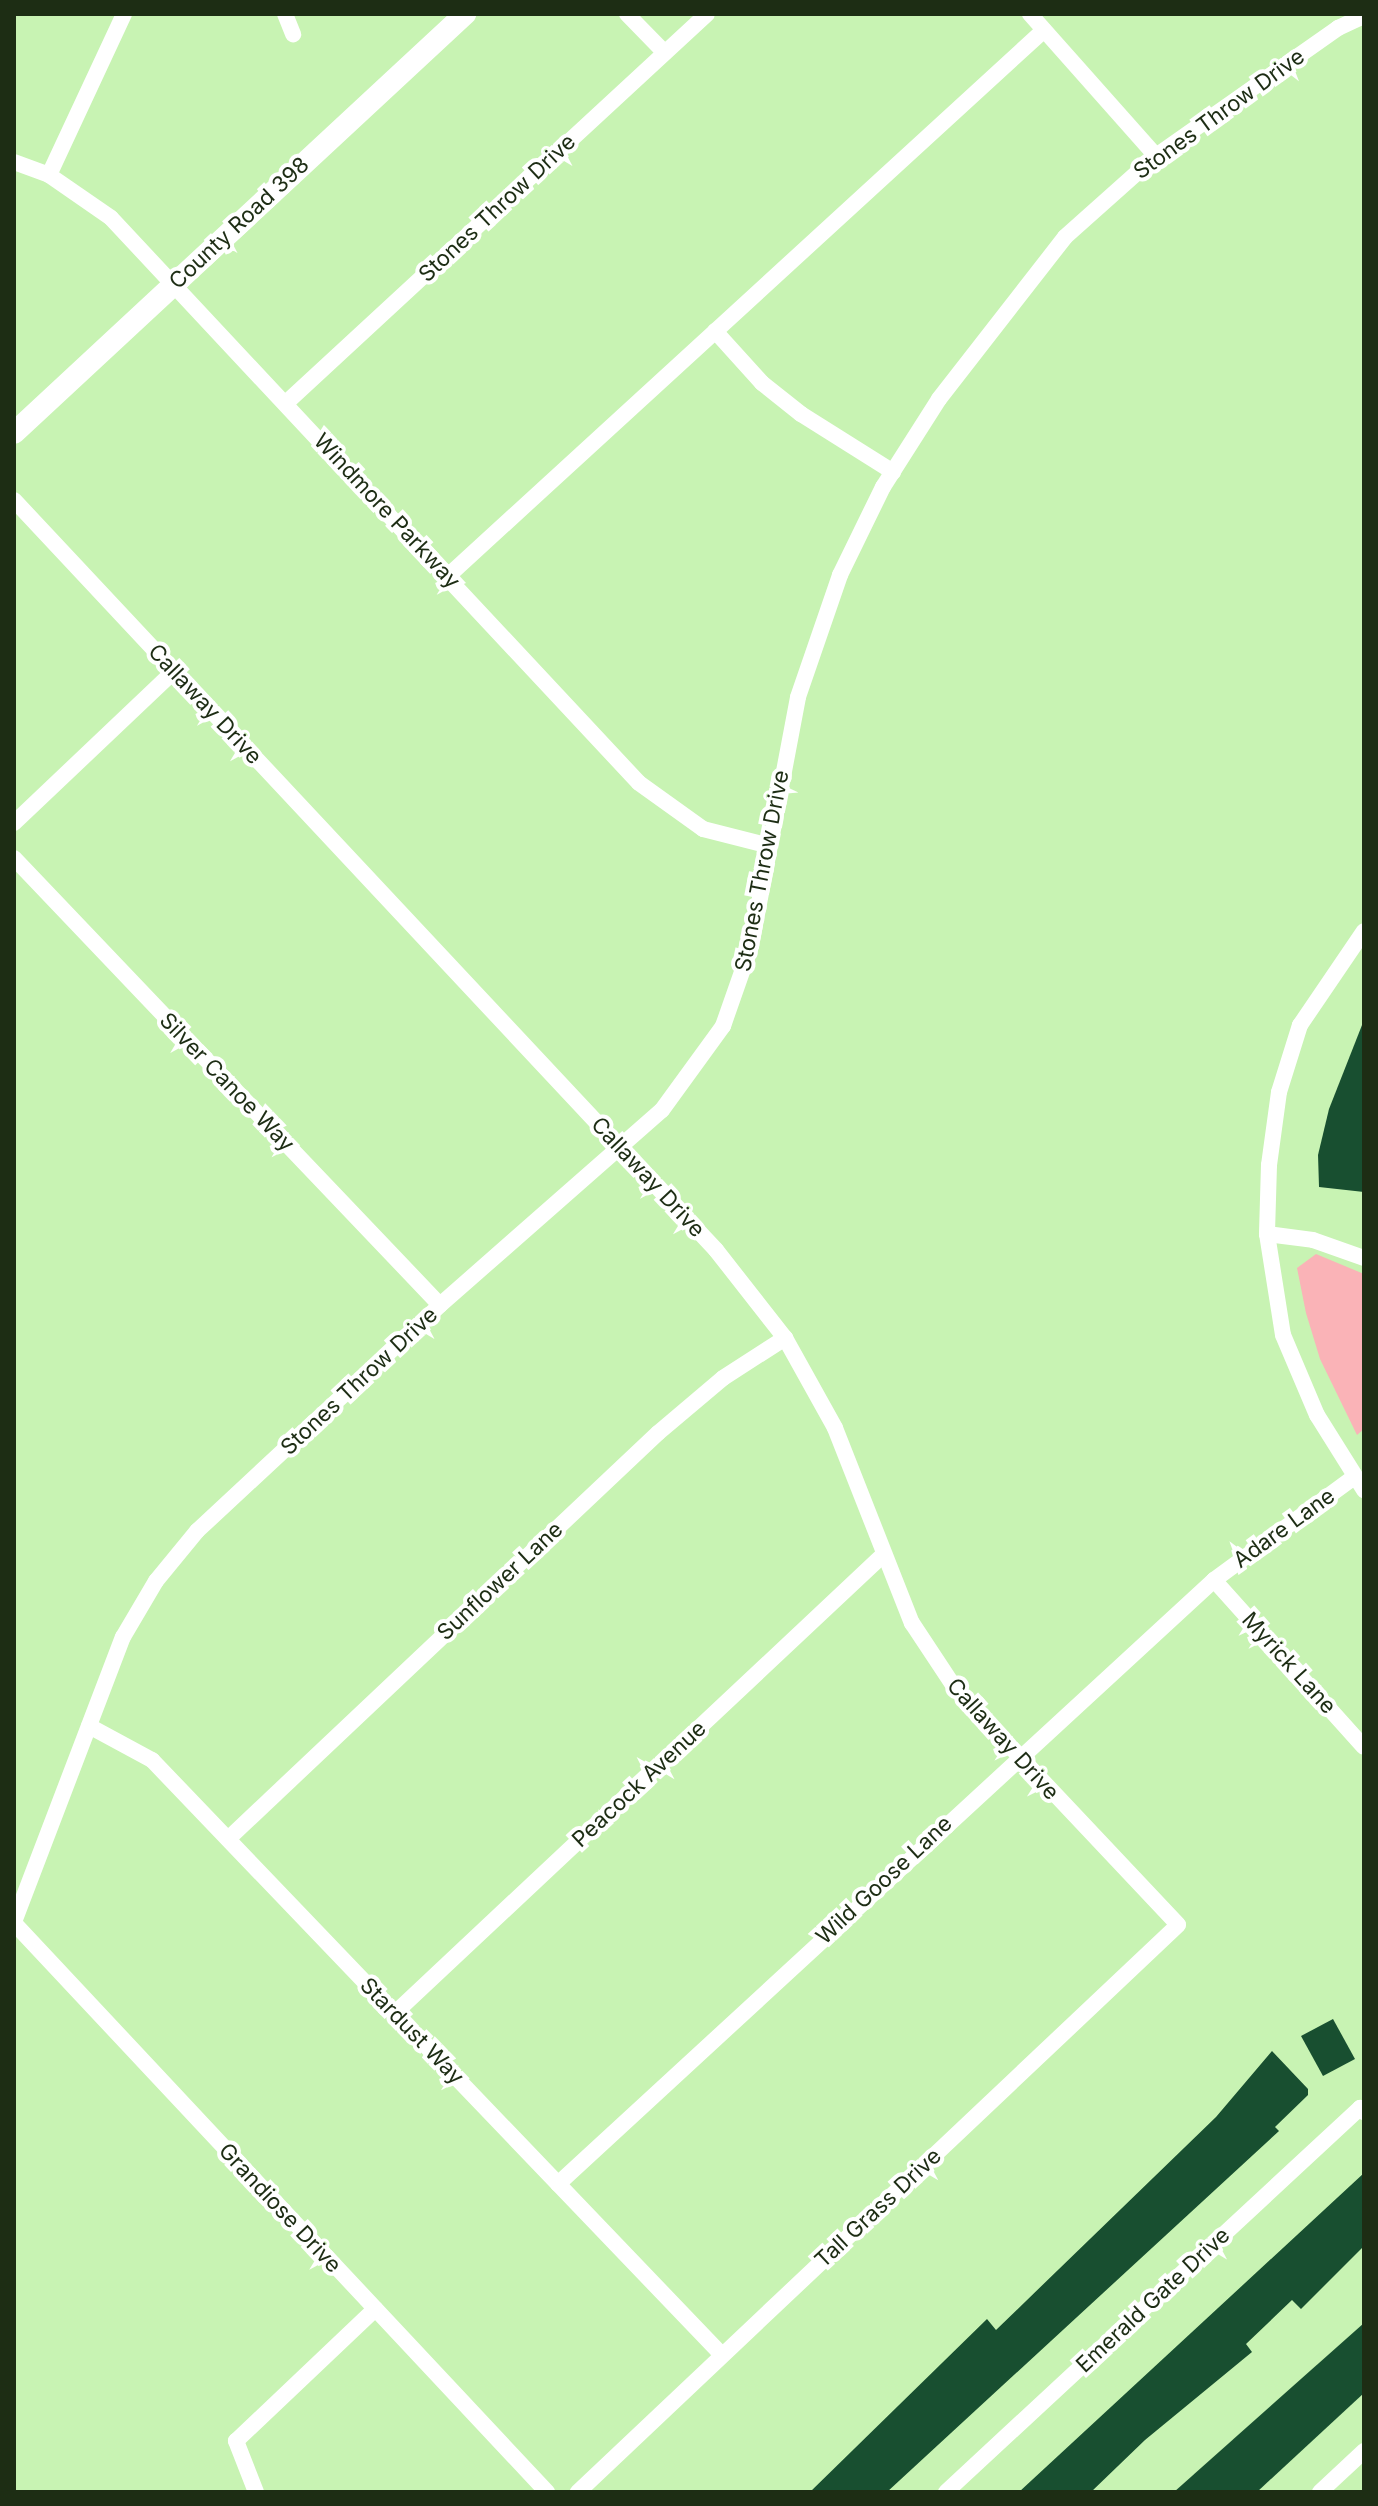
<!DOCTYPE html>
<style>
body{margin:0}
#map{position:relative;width:1378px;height:2506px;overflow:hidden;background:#c8f3b3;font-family:Inter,sans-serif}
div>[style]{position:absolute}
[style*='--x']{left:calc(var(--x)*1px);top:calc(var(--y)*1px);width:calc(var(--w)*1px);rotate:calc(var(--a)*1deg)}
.green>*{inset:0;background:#fab3b7}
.building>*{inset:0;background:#184f30}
.street>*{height:16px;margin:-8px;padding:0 8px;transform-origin:8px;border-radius:8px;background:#fff}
.secondary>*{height:22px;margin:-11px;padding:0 11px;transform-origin:11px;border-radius:11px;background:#fff}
span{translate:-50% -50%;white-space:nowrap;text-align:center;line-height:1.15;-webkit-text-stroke:8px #fff;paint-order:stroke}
.street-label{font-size:22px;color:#1d2d14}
.frame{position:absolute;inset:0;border:16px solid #1d2d14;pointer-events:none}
</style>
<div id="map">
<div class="green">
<div style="clip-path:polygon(1316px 1254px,1364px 1274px,1364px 1429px,1357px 1435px,1320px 1359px,1306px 1313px,1297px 1268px)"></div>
</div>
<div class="building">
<div style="clip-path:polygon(1364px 1020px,1364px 1192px,1319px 1187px,1318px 1155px,1329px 1109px)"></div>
<div style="clip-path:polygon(1333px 2019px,1355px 2059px,1323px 2076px,1301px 2036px)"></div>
<div style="clip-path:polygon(1272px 2051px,1308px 2089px,1308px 2095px,1275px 2127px,1279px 2131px,887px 2492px,810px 2492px,987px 2319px,996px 2330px,1216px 2117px)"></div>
<div style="clip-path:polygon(1364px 2173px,1364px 2246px,1301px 2309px,1292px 2300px,1246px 2344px,1252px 2352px,1145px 2440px,1091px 2492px,1019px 2492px)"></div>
<div style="clip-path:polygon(1364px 2323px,1364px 2393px,1257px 2492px,1174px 2492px)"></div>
</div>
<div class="street">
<div style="--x:285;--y:14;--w:22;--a:68"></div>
<div style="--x:627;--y:14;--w:54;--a:45.7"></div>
<div style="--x:1030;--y:14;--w:190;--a:48.4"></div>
<div style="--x:14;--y:162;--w:37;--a:20"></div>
<div style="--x:49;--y:175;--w:75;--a:34.7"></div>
<div style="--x:111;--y:218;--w:773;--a:46.94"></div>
<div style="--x:639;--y:783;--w:79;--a:35.7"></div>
<div style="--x:703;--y:829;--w:65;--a:14.3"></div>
<div style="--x:49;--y:175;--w:178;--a:-65"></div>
<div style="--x:715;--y:331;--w:70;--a:47.9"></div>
<div style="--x:762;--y:383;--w:50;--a:38.5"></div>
<div style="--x:801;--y:414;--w:109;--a:32.2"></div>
<div style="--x:286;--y:403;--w:573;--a:-42.74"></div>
<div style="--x:14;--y:500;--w:1027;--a:46.89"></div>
<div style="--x:716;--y:1250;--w:112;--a:51.9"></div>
<div style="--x:785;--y:1338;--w:103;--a:60.9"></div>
<div style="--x:835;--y:1428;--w:210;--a:68.5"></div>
<div style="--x:912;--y:1623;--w:78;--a:56.5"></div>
<div style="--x:955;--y:1688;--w:325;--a:46.7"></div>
<div style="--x:1178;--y:1925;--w:826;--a:136.62"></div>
<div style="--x:448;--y:576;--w:808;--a:-42.49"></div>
<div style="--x:14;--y:823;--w:221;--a:-43.5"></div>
<div style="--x:14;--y:858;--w:617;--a:46.38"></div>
<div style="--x:1364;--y:931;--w:114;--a:124.2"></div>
<div style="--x:1300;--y:1025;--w:70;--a:107.4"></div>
<div style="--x:1279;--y:1092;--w:74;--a:97.8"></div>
<div style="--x:1269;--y:1165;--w:69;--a:91.7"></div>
<div style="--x:1267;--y:1234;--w:102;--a:81"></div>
<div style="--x:1283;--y:1335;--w:87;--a:67"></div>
<div style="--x:1317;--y:1415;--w:89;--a:57.9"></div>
<div style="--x:1267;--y:1234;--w:46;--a:7.4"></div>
<div style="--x:1313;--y:1240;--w:54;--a:19.4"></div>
<div style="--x:1214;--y:1580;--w:224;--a:48.1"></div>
<div style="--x:89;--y:1726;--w:72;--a:28.4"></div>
<div style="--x:152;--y:1760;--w:824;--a:46.23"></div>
<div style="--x:228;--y:1839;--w:591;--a:-43.36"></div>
<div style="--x:658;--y:1433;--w:85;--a:-40.2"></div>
<div style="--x:723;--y:1378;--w:74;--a:-32.8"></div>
<div style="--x:14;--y:1922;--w:305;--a:-69.1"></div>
<div style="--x:123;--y:1637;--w:65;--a:-59.5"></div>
<div style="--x:156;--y:1581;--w:65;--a:-50.6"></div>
<div style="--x:197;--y:1531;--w:332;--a:-42.9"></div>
<div style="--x:440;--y:1305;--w:295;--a:-41.3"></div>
<div style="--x:662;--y:1110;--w:104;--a:-54"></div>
<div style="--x:723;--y:1026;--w:85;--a:-70.7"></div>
<div style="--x:751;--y:946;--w:253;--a:-79.3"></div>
<div style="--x:798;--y:697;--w:129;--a:-71"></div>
<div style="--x:840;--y:575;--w:98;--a:-64"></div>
<div style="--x:883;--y:487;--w:104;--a:-57.5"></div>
<div style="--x:939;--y:399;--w:205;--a:-52.1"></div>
<div style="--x:1065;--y:237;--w:122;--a:-41.7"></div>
<div style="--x:1156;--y:156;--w:223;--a:-35.1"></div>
<div style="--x:1338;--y:28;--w:29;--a:-25"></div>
<div style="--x:14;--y:1923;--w:780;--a:46.87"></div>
<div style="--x:395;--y:2013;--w:669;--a:-43.18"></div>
<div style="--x:558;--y:2184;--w:892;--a:-42.64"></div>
<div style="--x:1214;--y:1580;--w:174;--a:-36.3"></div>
<div style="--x:256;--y:2492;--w:55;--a:-111.4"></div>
<div style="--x:236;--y:2441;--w:192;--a:-43.5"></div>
<div style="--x:946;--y:2492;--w:565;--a:-42.85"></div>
<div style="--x:1360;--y:2108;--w:6;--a:45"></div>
<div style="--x:1320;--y:2492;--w:60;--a:-43"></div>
</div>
<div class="secondary">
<div style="--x:14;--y:433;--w:616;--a:-42.89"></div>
</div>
<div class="street-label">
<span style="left:1219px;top:114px;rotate:-36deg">Stones Throw Drive</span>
<span style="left:497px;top:208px;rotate:-43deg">Stones Throw Drive</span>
<span style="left:239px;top:223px;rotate:-43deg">County Road 398</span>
<span style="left:387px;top:511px;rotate:47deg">Windmore Parkway</span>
<span style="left:205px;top:704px;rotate:47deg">Callaway Drive</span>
<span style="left:762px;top:871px;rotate:-79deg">Stones Throw Drive</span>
<span style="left:227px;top:1082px;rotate:46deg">Silver Canoe Way</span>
<span style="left:648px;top:1177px;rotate:47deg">Callaway Drive</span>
<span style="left:359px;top:1381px;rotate:-43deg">Stones Throw Drive</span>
<span style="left:1284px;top:1528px;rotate:-36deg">Adare Lane</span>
<span style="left:500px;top:1581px;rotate:-43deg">Sunflower Lane</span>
<span style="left:1289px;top:1663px;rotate:48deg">Myrick Lane</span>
<span style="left:1003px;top:1739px;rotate:48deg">Callaway Drive</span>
<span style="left:639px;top:1784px;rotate:-43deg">Peacock Avenue</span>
<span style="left:884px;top:1880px;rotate:-43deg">Wild Goose Lane</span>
<span style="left:412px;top:2031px;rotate:46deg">Stardust Way</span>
<span style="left:280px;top:2208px;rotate:47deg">Grandiose Drive</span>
<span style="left:878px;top:2208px;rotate:-43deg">Tall Grass Drive</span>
<span style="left:1153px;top:2300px;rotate:-43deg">Emerald Gate Drive</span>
</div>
<div class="frame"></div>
</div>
